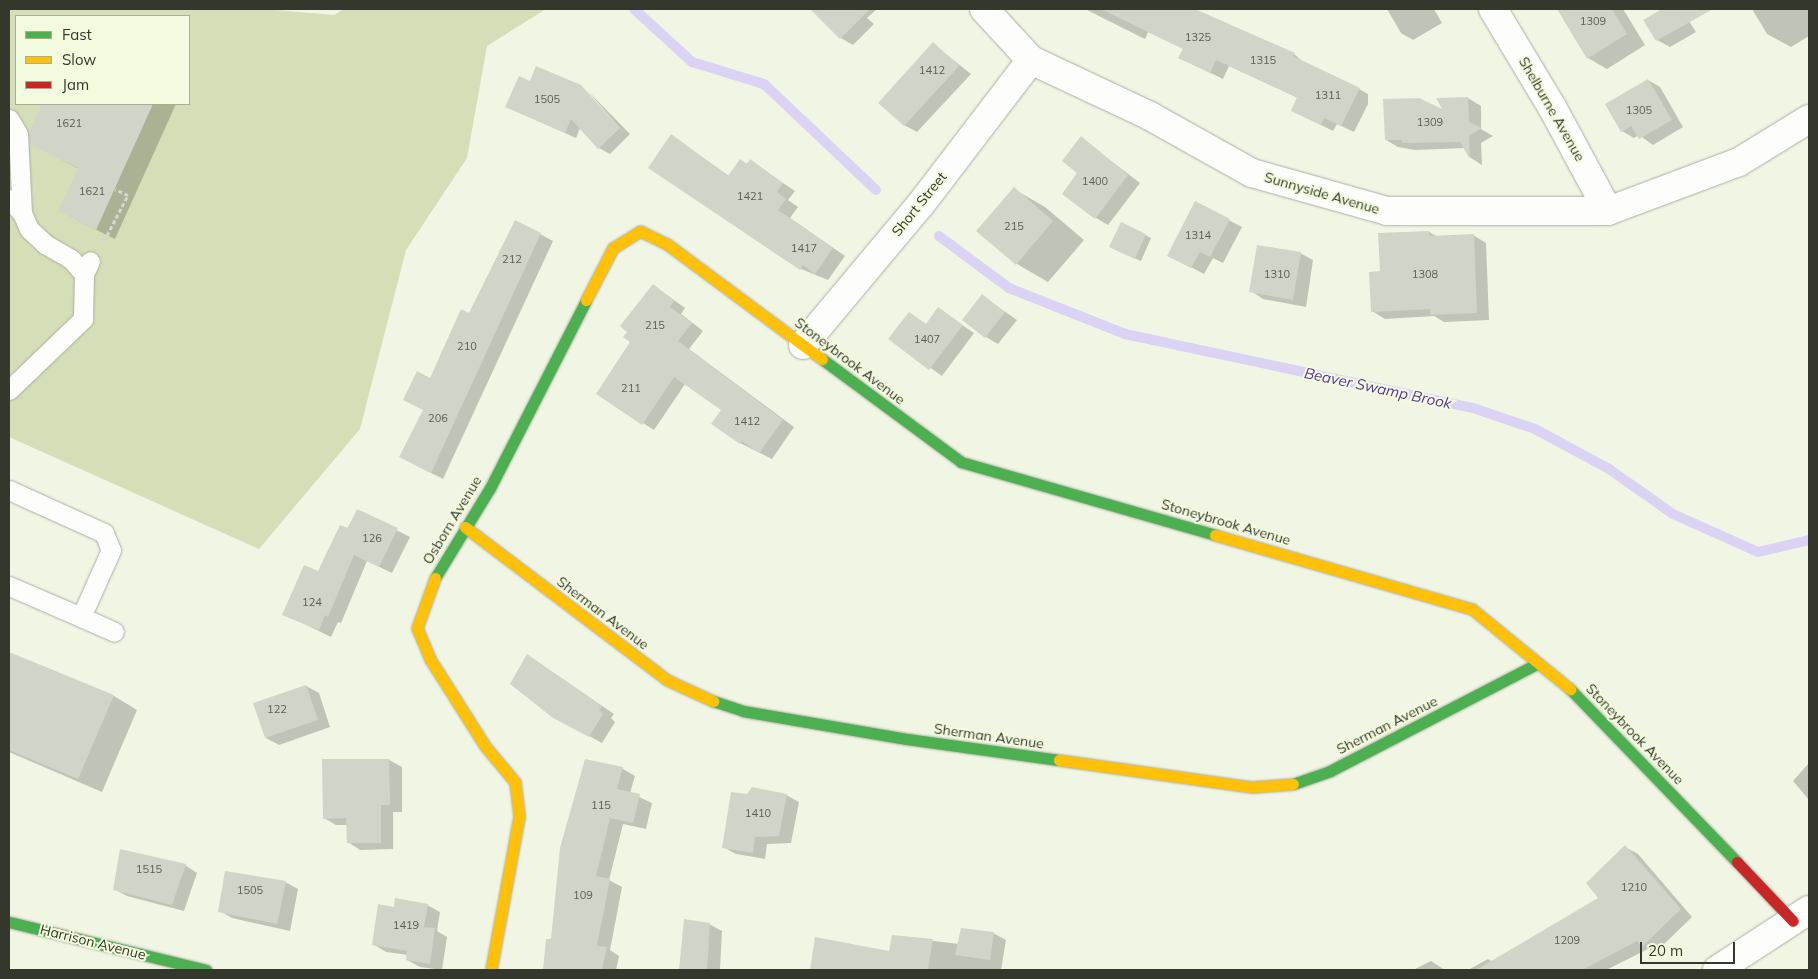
<!DOCTYPE html>
<style>
body{margin:0}
#map{position:relative;width:1818px;height:979px;overflow:hidden;background:#f0f5e4;font-family:Mulish,sans-serif}
div>[style]{position:absolute}
[style*='--x']{left:calc(var(--x)*1px);top:calc(var(--y)*1px);width:calc(var(--w)*1px);rotate:calc(var(--a)*1deg)}
.green>*{inset:0;background:#d4dfb7}
.shadow>*{inset:0;background:#0003}
.stream>*{height:10px;margin:-5px;padding:0 5px;transform-origin:5px;border-radius:5px;background:#dad3f4}
.building>*{inset:0;background:#d1d5c8}
.path>*{height:3px;margin-top:-1.5px;transform-origin:0;background:repeating-linear-gradient(90deg,#d6d7d2 0 4px,transparent 0 6.5px)}
.roads{filter:drop-shadow(0 0 1px #abafa2) drop-shadow(0 0 1px #abafa2)}
.lane>*{height:19px;margin:-9.5px;padding:0 9.5px;transform-origin:9.5px;border-radius:9.5px;background:#fdfefb}
.street>*{height:28px;margin:-14px;padding:0 14px;transform-origin:14px;border-radius:14px;background:#fdfefb}
.fast>*{height:11px;margin:-5.5px;padding:0 5.5px;transform-origin:5.5px;border-radius:5.5px;background:#4caf50}
.slow>*{height:11px;margin:-5.5px;padding:0 5.5px;transform-origin:5.5px;border-radius:5.5px;background:#ffc107}
.jam>*{height:11px;margin:-5.5px;padding:0 5.5px;transform-origin:5.5px;border-radius:5.5px;background:#c62828}
span{translate:-50% -50%;white-space:nowrap;text-align:center;line-height:1.15;-webkit-text-stroke:4px #f3fbde;paint-order:stroke}
.number-label{font-size:11px;color:#5b5e53}
.number-label span{-webkit-text-stroke-width:0}
.street-label{font-size:14px;color:#34372c}
.water-label{font-size:15px;color:#5a359b;font-style:italic}
.frame{position:absolute;inset:0;border:10px solid #34372c;pointer-events:none}
.legend{position:absolute;left:15px;top:15px;width:175px;height:90px;box-sizing:border-box;background:#f3fbde;border:1px solid #a7ad97;margin:0;padding:6px 9px;list-style:none;font-size:15px;color:#34372c}
.legend li{display:flex;align-items:center;gap:10px;height:25px}
.legend b{width:25px;border:1px solid #a7ad97}
.scale{position:absolute;left:1640px;top:942px;width:95px;height:22px;box-sizing:border-box;border:2px solid #34372c;border-top:0;padding-left:6px;font-size:15px;line-height:18px;white-space:nowrap;color:#34372c;-webkit-text-stroke:4px #f3fbde;paint-order:stroke}
</style>
<div id="map">
<div class="green">
<div style="clip-path:polygon(evenodd,9px 9px,264px 9px,334px 15px,344px 9px,546px 9px,487px 46px,467px 158px,406px 250px,360px 429px,259px 549px,9px 437px,9px 9px,16px 16px,189px 16px,189px 104px,16px 104px,16px 16px)"></div>
</div>
<div class="shadow">
<div style="clip-path:polygon(811px 9px,877px 9px,867px 18px,874px 24px,853px 45px,841px 38px)"></div>
<div style="clip-path:polygon(1085px 9px,1193px 9px,1294px 54px,1306px 64px,1355px 87px,1368px 94px,1368px 104px,1354px 132px,1337px 124px,1333px 131px,1305px 117px,1298px 98px,1229px 66px,1223px 79px,1192px 64px,1184px 49px,1148px 32px,1145px 39px)"></div>
<div style="clip-path:polygon(1387px 9px,1434px 9px,1442px 23px,1413px 40px,1401px 33px)"></div>
<div style="clip-path:polygon(1559px 9px,1623px 9px,1645px 45px,1607px 69px,1588px 58px)"></div>
<div style="clip-path:polygon(1665px 9px,1683px 12px,1696px 32px,1670px 47px,1657px 40px,1645px 21px)"></div>
<div style="clip-path:polygon(1752px 9px,1809px 9px,1809px 36px,1791px 47px,1767px 34px)"></div>
<div style="clip-path:polygon(933px 44px,971px 74px,917px 132px,904px 125px)"></div>
<div style="clip-path:polygon(1648px 80px,1660px 87px,1683px 127px,1653px 145px,1639px 135px,1634px 138px,1622px 131px)"></div>
<div style="clip-path:polygon(530px 83px,581px 87px,624px 133px,587px 90px,630px 134px,610px 154px,599px 148px,580px 128px,576px 138px,507px 107px)"></div>
<div style="clip-path:polygon(1468px 98px,1481px 106px,1481px 129px,1493px 136px,1481px 143px,1482px 165px,1471px 158px,1465px 148px,1415px 150px,1398px 147px,1386px 140px,1445px 112px,1438px 99px)"></div>
<div style="clip-path:polygon(43px 104px,176px 104px,115px 239px,78px 221px,79px 169px,31px 144px,30px 132px)"></div>
<div style="clip-path:polygon(671px 135px,729px 176px,750px 161px,795px 191px,788px 200px,798px 207px,790px 218px,845px 256px,828px 280px,801px 269px,650px 167px)"></div>
<div style="clip-path:polygon(1081px 138px,1140px 183px,1108px 225px,1096px 218px,1079px 172px)"></div>
<div style="clip-path:polygon(1014px 189px,1045px 207px,1084px 240px,1048px 282px,1017px 264px)"></div>
<div style="clip-path:polygon(1196px 203px,1242px 227px,1223px 263px,1213px 258px,1204px 274px,1181px 262px)"></div>
<div style="clip-path:polygon(1429px 232px,1438px 237px,1473px 235px,1486px 243px,1489px 320px,1444px 322px,1434px 316px,1385px 319px,1372px 311px,1381px 273px)"></div>
<div style="clip-path:polygon(540px 234px,553px 241px,443px 479px,413px 464px,431px 380px,470px 314px)"></div>
<div style="clip-path:polygon(1145px 235px,1151px 238px,1141px 261px,1116px 250px)"></div>
<div style="clip-path:polygon(1300px 253px,1313px 260px,1306px 307px,1263px 299px,1251px 291px)"></div>
<div style="clip-path:polygon(653px 285px,685px 308px,681px 314px,703px 331px,689px 349px,794px 427px,772px 459px,740px 443px,722px 410px,685px 384px,654px 430px,643px 423px,632px 342px)"></div>
<div style="clip-path:polygon(982px 296px,1017px 320px,998px 344px,986px 337px)"></div>
<div style="clip-path:polygon(938px 309px,974px 333px,942px 376px,890px 339px,909px 313px,927px 325px)"></div>
<div style="clip-path:polygon(358px 511px,410px 537px,392px 573px,367px 561px,341px 623px,338px 622px,331px 637px,284px 614px,319px 573px)"></div>
<div style="clip-path:polygon(9px 653px,114px 696px,137px 710px,102px 792px,9px 752px)"></div>
<div style="clip-path:polygon(539px 663px,614px 714px,611px 718px,615px 722px,602px 743px,567px 724px)"></div>
<div style="clip-path:polygon(306px 686px,319px 693px,330px 727px,279px 745px,266px 738px)"></div>
<div style="clip-path:polygon(324px 760px,389px 760px,402px 767px,402px 812px,393px 812px,393px 849px,360px 850px,348px 842px,348px 825px,336px 825px,324px 818px)"></div>
<div style="clip-path:polygon(586px 760px,623px 769px,635px 776px,630px 793px,652px 803px,646px 829px,623px 824px,609px 880px,622px 887px,610px 950px,619px 956px,616px 970px,544px 970px,547px 940px,552px 941px)"></div>
<div style="clip-path:polygon(1809px 763px,1809px 800px,1793px 781px)"></div>
<div style="clip-path:polygon(748px 795px,786px 795px,799px 802px,791px 843px,767px 844px,765px 859px,736px 854px,723px 847px)"></div>
<div style="clip-path:polygon(1625px 847px,1638px 854px,1692px 917px,1655px 953px,1648px 949px,1606px 970px,1468px 970px,1488px 959px,1493px 962px,1600px 898px)"></div>
<div style="clip-path:polygon(185px 865px,197px 873px,184px 911px,127px 896px,114px 889px)"></div>
<div style="clip-path:polygon(285px 882px,298px 889px,290px 931px,232px 918px,220px 911px)"></div>
<div style="clip-path:polygon(427px 905px,440px 912px,437px 931px,447px 937px,442px 970px,420px 967px,407px 960px,408px 955px,386px 952px,373px 944px,396px 908px)"></div>
<div style="clip-path:polygon(685px 920px,709px 924px,722px 931px,720px 969px,722px 970px,680px 970px)"></div>
<div style="clip-path:polygon(993px 933px,1006px 940px,1001px 970px,812px 970px,816px 939px,890px 952px,893px 936px,959px 944px)"></div>
<div style="clip-path:polygon(1431px 961px,1445px 970px,1413px 970px)"></div>
</div>
<div class="stream">
<div style="--x:634;--y:9;--w:79;--a:42.4"></div>
<div style="--x:692;--y:62;--w:75;--a:17"></div>
<div style="--x:764;--y:84;--w:154;--a:43.4"></div>
<div style="--x:939;--y:236;--w:87;--a:36.6"></div>
<div style="--x:1009;--y:288;--w:125;--a:21.6"></div>
<div style="--x:1125;--y:334;--w:356;--a:12"></div>
<div style="--x:1473;--y:408;--w:65;--a:18.7"></div>
<div style="--x:1535;--y:429;--w:84;--a:28.4"></div>
<div style="--x:1609;--y:469;--w:78;--a:35.1"></div>
<div style="--x:1673;--y:514;--w:93;--a:24.1"></div>
<div style="--x:1758;--y:552;--w:52;--a:-13.2"></div>
</div>
<div class="building">
<div style="clip-path:polygon(810px 9px,870px 9px,840px 39px)"></div>
<div style="clip-path:polygon(1101px 9px,1195px 9px,1295px 53px,1293px 56px,1360px 88px,1341px 126px,1324px 118px,1321px 125px,1291px 111px,1297px 97px,1216px 60px,1210px 73px,1178px 58px,1183px 49px)"></div>
<div style="clip-path:polygon(1557px 9px,1612px 9px,1627px 34px,1587px 59px)"></div>
<div style="clip-path:polygon(1662px 9px,1713px 9px,1656px 41px,1643px 20px)"></div>
<div style="clip-path:polygon(933px 42px,959px 66px,904px 126px,878px 103px)"></div>
<div style="clip-path:polygon(536px 66px,581px 85px,620px 128px,598px 149px,571px 119px,565px 133px,505px 107px,519px 76px,530px 81px)"></div>
<div style="clip-path:polygon(1648px 79px,1672px 120px,1639px 139px,1631px 126px,1621px 132px,1605px 104px)"></div>
<div style="clip-path:polygon(1468px 97px,1469px 122px,1482px 128px,1469px 136px,1470px 159px,1460px 142px,1402px 143px,1402px 140px,1385px 140px,1383px 99px,1419px 98px,1442px 109px,1436px 98px)"></div>
<div style="clip-path:polygon(42px 104px,153px 104px,96px 230px,58px 211px,78px 168px,30px 145px,29px 132px)"></div>
<div style="clip-path:polygon(671px 134px,728px 176px,740px 159px,747px 164px,750px 159px,783px 183px,777px 192px,786px 199px,778px 210px,833px 248px,815px 274px,803px 265px,800px 270px,648px 168px)"></div>
<div style="clip-path:polygon(1081px 136px,1128px 175px,1095px 219px,1062px 194px,1077px 173px,1062px 161px)"></div>
<div style="clip-path:polygon(1014px 187px,1053px 221px,1016px 265px,976px 231px)"></div>
<div style="clip-path:polygon(1195px 201px,1230px 219px,1210px 257px,1200px 252px,1191px 268px,1167px 256px)"></div>
<div style="clip-path:polygon(515px 220px,541px 233px,431px 473px,399px 457px,423px 410px,403px 400px,417px 371px,430px 378px,461px 309px,469px 313px)"></div>
<div style="clip-path:polygon(1121px 222px,1146px 234px,1135px 259px,1109px 247px)"></div>
<div style="clip-path:polygon(1429px 231px,1430px 236px,1474px 234px,1477px 313px,1431px 315px,1430px 309px,1371px 312px,1369px 272px,1380px 271px,1378px 233px)"></div>
<div style="clip-path:polygon(1257px 245px,1301px 252px,1293px 300px,1249px 292px)"></div>
<div style="clip-path:polygon(653px 284px,674px 301px,670px 307px,692px 323px,678px 341px,783px 420px,759px 453px,742px 441px,740px 444px,711px 424px,721px 410px,674px 377px,642px 425px,596px 394px,630px 342px,623px 337px,627px 332px,620px 326px)"></div>
<div style="clip-path:polygon(982px 294px,1005px 312px,985px 338px,962px 320px)"></div>
<div style="clip-path:polygon(938px 307px,963px 325px,929px 370px,888px 339px,909px 312px,926px 324px)"></div>
<div style="clip-path:polygon(357px 509px,398px 528px,379px 567px,354px 555px,328px 617px,325px 615px,319px 630px,282px 615px,304px 565px,318px 571px,340px 525px,348px 528px)"></div>
<div style="clip-path:polygon(9px 652px,114px 695px,78px 779px,9px 750px)"></div>
<div style="clip-path:polygon(527px 654px,602px 706px,599px 710px,603px 714px,589px 737px,553px 718px,510px 684px)"></div>
<div style="clip-path:polygon(306px 685px,318px 720px,265px 738px,253px 703px)"></div>
<div style="clip-path:polygon(322px 759px,389px 759px,390px 805px,381px 805px,381px 843px,347px 843px,346px 818px,323px 819px)"></div>
<div style="clip-path:polygon(585px 759px,623px 767px,617px 789px,640px 794px,633px 823px,610px 818px,596px 876px,610px 879px,597px 946px,607px 947px,602px 970px,543px 970px,546px 939px,551px 939px,560px 848px)"></div>
<div style="clip-path:polygon(752px 787px,787px 794px,779px 836px,755px 837px,753px 853px,722px 848px,731px 792px,747px 794px)"></div>
<div style="clip-path:polygon(1625px 845px,1681px 909px,1642px 947px,1637px 941px,1582px 970px,1476px 970px,1598px 898px,1586px 883px)"></div>
<div style="clip-path:polygon(120px 849px,186px 864px,172px 905px,113px 890px)"></div>
<div style="clip-path:polygon(225px 871px,286px 881px,277px 924px,218px 912px)"></div>
<div style="clip-path:polygon(395px 898px,428px 904px,424px 927px,435px 928px,430px 964px,406px 960px,407px 951px,372px 945px,378px 904px,394px 907px)"></div>
<div style="clip-path:polygon(684px 919px,710px 923px,707px 970px,679px 970px)"></div>
<div style="clip-path:polygon(961px 928px,994px 932px,990px 960px,955px 955px)"></div>
<div style="clip-path:polygon(892px 935px,933px 939px,928px 970px,810px 970px,815px 937px,889px 951px)"></div>
</div>
<div class="path">
<div style="--x:104;--y:241;--w:52;--a:-62.4"></div>
<div style="--x:128;--y:195;--w:14;--a:-155"></div>
</div>
<div class="roads">
<div class="lane">
<div style="--x:9;--y:119;--w:17;--a:59"></div>
<div style="--x:18;--y:134;--w:79;--a:87.1"></div>
<div style="--x:9;--y:199;--w:19;--a:47"></div>
<div style="--x:22;--y:213;--w:17;--a:66"></div>
<div style="--x:29;--y:229;--w:22;--a:43"></div>
<div style="--x:45;--y:244;--w:30;--a:30"></div>
<div style="--x:71;--y:259;--w:20;--a:49"></div>
<div style="--x:9;--y:390;--w:103;--a:-43.8"></div>
<div style="--x:83;--y:319;--w:45;--a:-88.7"></div>
<div style="--x:84;--y:274;--w:14;--a:-65"></div>
<div style="--x:9;--y:490;--w:104;--a:24.4"></div>
<div style="--x:104;--y:533;--w:18;--a:68"></div>
<div style="--x:111;--y:550;--w:73;--a:114.1"></div>
<div style="--x:81;--y:617;--w:78;--a:-156.7"></div>
<div style="--x:81;--y:617;--w:36;--a:24"></div>
</div>
<div class="street">
<div style="--x:984;--y:9;--w:69;--a:47.3"></div>
<div style="--x:1031;--y:60;--w:132;--a:25.2"></div>
<div style="--x:1150;--y:116;--w:117;--a:29.2"></div>
<div style="--x:1252;--y:173;--w:140;--a:15.7"></div>
<div style="--x:1387;--y:211;--w:221;--a:0"></div>
<div style="--x:1608;--y:211;--w:140;--a:-20.5"></div>
<div style="--x:1739;--y:162;--w:82;--a:-31.6"></div>
<div style="--x:1493;--y:9;--w:114;--a:59"></div>
<div style="--x:1552;--y:107;--w:118;--a:61.7"></div>
<div style="--x:803;--y:345;--w:184;--a:-50.1"></div>
<div style="--x:921;--y:204;--w:181;--a:-52.6"></div>
<div style="--x:1717;--y:970;--w:110;--a:-33.1"></div>
</div>
<div class="fast">
<div style="--x:822;--y:359;--w:173;--a:36.5"></div>
<div style="--x:961;--y:462;--w:264;--a:16"></div>
<div style="--x:435;--y:578;--w:105;--a:-58.6"></div>
<div style="--x:490;--y:488;--w:211;--a:-62.9"></div>
<div style="--x:1570;--y:689;--w:240;--a:46"></div>
<div style="--x:713;--y:701;--w:32;--a:18"></div>
<div style="--x:743;--y:711;--w:166;--a:9.7"></div>
<div style="--x:907;--y:739;--w:153;--a:7.9"></div>
<div style="--x:1293;--y:784;--w:39;--a:-19"></div>
<div style="--x:1330;--y:771;--w:234;--a:-27.4"></div>
<div style="--x:9;--y:922;--w:203;--a:13.7"></div>
</div>
<div class="slow">
<div style="--x:586;--y:300;--w:59;--a:-62.6"></div>
<div style="--x:613;--y:248;--w:32;--a:-32"></div>
<div style="--x:640;--y:231;--w:30;--a:26"></div>
<div style="--x:667;--y:244;--w:193;--a:36.6"></div>
<div style="--x:465;--y:527;--w:253;--a:37.1"></div>
<div style="--x:667;--y:680;--w:51;--a:24.5"></div>
<div style="--x:1215;--y:535;--w:267;--a:16.1"></div>
<div style="--x:1472;--y:609;--w:127;--a:39.2"></div>
<div style="--x:435;--y:578;--w:53;--a:109.8"></div>
<div style="--x:417;--y:628;--w:34;--a:67"></div>
<div style="--x:430;--y:659;--w:103;--a:57.7"></div>
<div style="--x:485;--y:746;--w:47;--a:50.2"></div>
<div style="--x:515;--y:782;--w:35;--a:83"></div>
<div style="--x:519;--y:817;--w:156;--a:100.4"></div>
<div style="--x:1059;--y:760;--w:195;--a:8"></div>
<div style="--x:1252;--y:787;--w:41;--a:-4.2"></div>
</div>
<div class="jam">
<div style="--x:1737;--y:862;--w:81;--a:46.5"></div>
</div>
</div>
<div class="number-label">
<span style="left:1593px;top:21px">1309</span>
<span style="left:1198px;top:37px">1325</span>
<span style="left:1263px;top:60px">1315</span>
<span style="left:932px;top:70px">1412</span>
<span style="left:1328px;top:95px">1311</span>
<span style="left:547px;top:99px">1505</span>
<span style="left:1639px;top:110px">1305</span>
<span style="left:1430px;top:122px">1309</span>
<span style="left:69px;top:123px">1621</span>
<span style="left:1095px;top:181px">1400</span>
<span style="left:92px;top:191px">1621</span>
<span style="left:750px;top:196px">1421</span>
<span style="left:1014px;top:226px">215</span>
<span style="left:1198px;top:235px">1314</span>
<span style="left:804px;top:248px">1417</span>
<span style="left:512px;top:259px">212</span>
<span style="left:1277px;top:274px">1310</span>
<span style="left:1425px;top:274px">1308</span>
<span style="left:655px;top:325px">215</span>
<span style="left:927px;top:339px">1407</span>
<span style="left:467px;top:346px">210</span>
<span style="left:631px;top:388px">211</span>
<span style="left:438px;top:418px">206</span>
<span style="left:747px;top:421px">1412</span>
<span style="left:372px;top:538px">126</span>
<span style="left:312px;top:602px">124</span>
<span style="left:277px;top:709px">122</span>
<span style="left:601px;top:805px">115</span>
<span style="left:758px;top:813px">1410</span>
<span style="left:149px;top:869px">1515</span>
<span style="left:1634px;top:887px">1210</span>
<span style="left:250px;top:890px">1505</span>
<span style="left:583px;top:895px">109</span>
<span style="left:406px;top:925px">1419</span>
<span style="left:1567px;top:940px">1209</span>
</div>
<div class="street-label">
<span style="left:1552px;top:109px;rotate:60deg">Shelburne Avenue</span>
<span style="left:1322px;top:193px;rotate:16deg">Sunnyside Avenue</span>
<span style="left:919px;top:204px;rotate:-51deg">Short Street</span>
<span style="left:850px;top:361px;rotate:37deg">Stoneybrook Avenue</span>
<span style="left:452px;top:520px;rotate:-59deg">Osborn Avenue</span>
<span style="left:1226px;top:522px;rotate:16deg">Stoneybrook Avenue</span>
<span style="left:603px;top:613px;rotate:37deg">Sherman Avenue</span>
<span style="left:1387px;top:725px;rotate:-27deg">Sherman Avenue</span>
<span style="left:1635px;top:734px;rotate:46deg">Stoneybrook Avenue</span>
<span style="left:989px;top:736px;rotate:8deg">Sherman Avenue</span>
<span style="left:93px;top:942px;rotate:14deg">Harrison Avenue</span>
</div>
<div class="water-label">
<span style="left:1378px;top:388px;rotate:12deg">Beaver Swamp Brook</span>
</div>
<div class="frame"></div>
<ul class="legend">
<li><b style="height:6px;background:#4caf50"></b>Fast</li>
<li><b style="height:6px;background:#ffc107"></b>Slow</li>
<li><b style="height:6px;background:#c62828"></b>Jam</li>
</ul>
<div class="scale">20 m</div>
</div>
